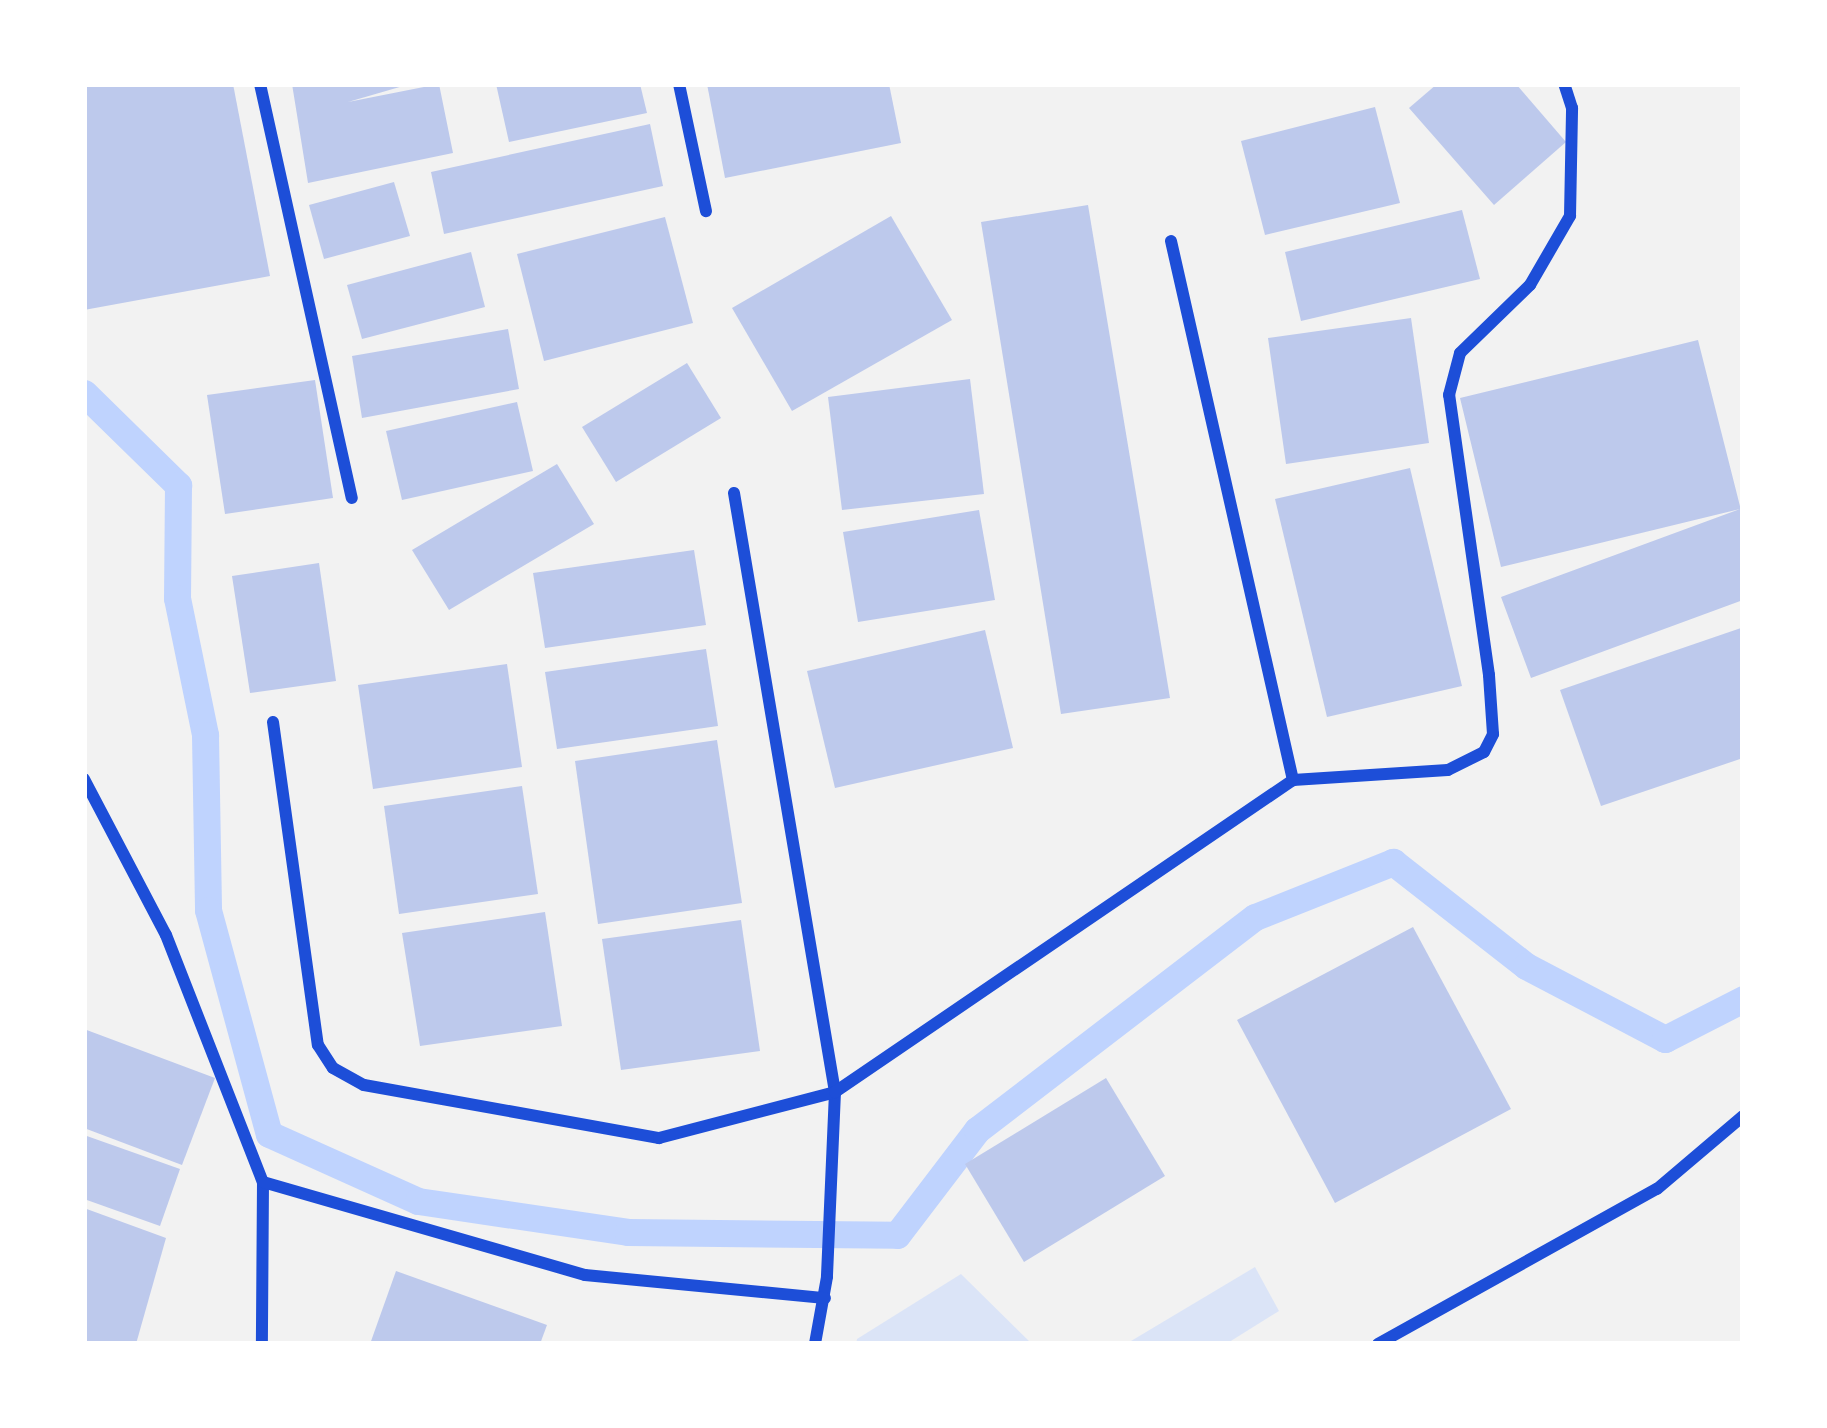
<!DOCTYPE html>
<style>
body{margin:0}
#map{position:relative;width:1827px;height:1428px;overflow:hidden;background:#f2f2f2;font-family:"Sofia Sans Condensed",sans-serif}
div>[style]{position:absolute}
[style*='--x']{left:calc(var(--x)*1px);top:calc(var(--y)*1px);width:calc(var(--w)*1px);rotate:calc(var(--a)*1deg)}
.green>*{inset:0;background:#dbe4f7}
.stream>*{height:27px;margin:-13.5px;padding:0 13.5px;transform-origin:13.5px;border-radius:13.5px;background:#bfd3fe}
.building>*{inset:0;background:#bdc9ec}
.minor>*{height:12px;margin:-6px;padding:0 6px;transform-origin:6px;border-radius:6px;background:#1d4ed8}
span{translate:-50% -50%;white-space:nowrap;text-align:center;line-height:1.15;-webkit-text-stroke:12px #fff;paint-order:stroke}
.frame{position:absolute;inset:0;border:87px solid #fff;pointer-events:none}
</style>
<div id="map">
<div class="green">
<div style="clip-path:polygon(1255px 1267px,1279px 1311px,1226px 1344px,1126px 1344px)"></div>
<div style="clip-path:polygon(961px 1274px,1032px 1344px,856px 1344px,857px 1339px)"></div>
</div>
<div class="stream">
<div style="--x:84;--y:393;--w:132;--a:44.4"></div>
<div style="--x:178;--y:485;--w:113;--a:90.5"></div>
<div style="--x:177;--y:598;--w:140;--a:78.4"></div>
<div style="--x:205;--y:735;--w:175;--a:89"></div>
<div style="--x:208;--y:910;--w:232;--a:74.8"></div>
<div style="--x:269;--y:1134;--w:163;--a:24.2"></div>
<div style="--x:418;--y:1201;--w:212;--a:8.4"></div>
<div style="--x:628;--y:1232;--w:269;--a:0.6"></div>
<div style="--x:897;--y:1235;--w:132;--a:-52.7"></div>
<div style="--x:977;--y:1130;--w:350;--a:-37.5"></div>
<div style="--x:1255;--y:917;--w:149;--a:-21.7"></div>
<div style="--x:1393;--y:862;--w:169;--a:38"></div>
<div style="--x:1526;--y:966;--w:157;--a:27.7"></div>
<div style="--x:1665;--y:1039;--w:88;--a:-27.1"></div>
</div>
<div class="building">
<div style="clip-path:polygon(84px 84px,233px 84px,270px 276px,84px 310px)"></div>
<div style="clip-path:polygon(292px 84px,410px 84px,348px 102px,439px 84px,453px 153px,308px 183px)"></div>
<div style="clip-path:polygon(496px 84px,640px 84px,647px 113px,509px 142px)"></div>
<div style="clip-path:polygon(707px 84px,889px 84px,901px 143px,725px 178px)"></div>
<div style="clip-path:polygon(1437px 84px,1516px 84px,1566px 142px,1494px 205px,1409px 108px)"></div>
<div style="clip-path:polygon(1375px 107px,1400px 203px,1265px 235px,1241px 141px)"></div>
<div style="clip-path:polygon(650px 124px,663px 186px,444px 234px,431px 172px)"></div>
<div style="clip-path:polygon(394px 182px,410px 236px,324px 259px,309px 205px)"></div>
<div style="clip-path:polygon(1088px 205px,1170px 698px,1061px 714px,981px 222px)"></div>
<div style="clip-path:polygon(1462px 210px,1480px 279px,1301px 321px,1285px 252px)"></div>
<div style="clip-path:polygon(891px 216px,952px 320px,792px 411px,732px 308px)"></div>
<div style="clip-path:polygon(665px 217px,693px 323px,544px 361px,517px 254px)"></div>
<div style="clip-path:polygon(471px 252px,485px 307px,362px 339px,347px 285px)"></div>
<div style="clip-path:polygon(1411px 318px,1429px 443px,1286px 464px,1268px 338px)"></div>
<div style="clip-path:polygon(508px 329px,519px 389px,362px 418px,352px 356px)"></div>
<div style="clip-path:polygon(1698px 340px,1743px 518px,1743px 600px,1531px 678px,1501px 597px,1740px 509px,1501px 567px,1460px 398px)"></div>
<div style="clip-path:polygon(687px 363px,721px 418px,616px 482px,582px 427px)"></div>
<div style="clip-path:polygon(970px 379px,984px 494px,842px 510px,828px 397px)"></div>
<div style="clip-path:polygon(315px 380px,333px 498px,225px 514px,207px 395px)"></div>
<div style="clip-path:polygon(517px 402px,533px 471px,402px 500px,386px 431px)"></div>
<div style="clip-path:polygon(557px 464px,594px 524px,449px 610px,412px 550px)"></div>
<div style="clip-path:polygon(1410px 468px,1462px 686px,1327px 717px,1275px 499px)"></div>
<div style="clip-path:polygon(979px 510px,995px 600px,858px 622px,843px 532px)"></div>
<div style="clip-path:polygon(694px 550px,706px 625px,545px 648px,533px 573px)"></div>
<div style="clip-path:polygon(319px 563px,336px 681px,250px 693px,232px 576px)"></div>
<div style="clip-path:polygon(1741px 628px,1743px 758px,1601px 806px,1560px 690px)"></div>
<div style="clip-path:polygon(985px 630px,1013px 748px,835px 788px,807px 671px)"></div>
<div style="clip-path:polygon(706px 649px,718px 726px,557px 749px,545px 672px)"></div>
<div style="clip-path:polygon(507px 664px,522px 767px,373px 789px,358px 685px)"></div>
<div style="clip-path:polygon(717px 740px,742px 903px,598px 924px,575px 761px)"></div>
<div style="clip-path:polygon(522px 786px,538px 894px,399px 914px,384px 806px)"></div>
<div style="clip-path:polygon(545px 912px,562px 1026px,420px 1046px,402px 933px)"></div>
<div style="clip-path:polygon(741px 920px,760px 1051px,621px 1070px,602px 939px)"></div>
<div style="clip-path:polygon(1413px 927px,1511px 1109px,1335px 1203px,1237px 1020px)"></div>
<div style="clip-path:polygon(84px 1029px,215px 1078px,182px 1165px,84px 1128px)"></div>
<div style="clip-path:polygon(1106px 1078px,1165px 1176px,1024px 1262px,965px 1164px)"></div>
<div style="clip-path:polygon(84px 1135px,180px 1169px,160px 1226px,84px 1199px)"></div>
<div style="clip-path:polygon(84px 1208px,166px 1238px,136px 1344px,84px 1344px)"></div>
<div style="clip-path:polygon(396px 1271px,547px 1325px,540px 1344px,370px 1344px)"></div>
</div>
<div class="minor">
<div style="--x:260;--y:84;--w:424;--a:77.5"></div>
<div style="--x:679;--y:84;--w:130;--a:78"></div>
<div style="--x:1171;--y:241;--w:553;--a:77.25"></div>
<div style="--x:734;--y:493;--w:607;--a:80.43"></div>
<div style="--x:835;--y:1092;--w:185;--a:92.5"></div>
<div style="--x:827;--y:1277;--w:68;--a:100.2"></div>
<div style="--x:273;--y:722;--w:326;--a:82.1"></div>
<div style="--x:318;--y:1045;--w:27;--a:57"></div>
<div style="--x:333;--y:1068;--w:35;--a:29"></div>
<div style="--x:364;--y:1085;--w:300;--a:10.2"></div>
<div style="--x:659;--y:1138;--w:182;--a:-14.6"></div>
<div style="--x:835;--y:1092;--w:554;--a:-34.26"></div>
<div style="--x:1293;--y:780;--w:155;--a:-3.7"></div>
<div style="--x:1448;--y:770;--w:40;--a:-26.6"></div>
<div style="--x:1484;--y:752;--w:20;--a:-63"></div>
<div style="--x:1493;--y:734;--w:59;--a:-93.9"></div>
<div style="--x:1489;--y:675;--w:283;--a:-98.1"></div>
<div style="--x:1449;--y:395;--w:43;--a:-75.3"></div>
<div style="--x:1460;--y:353;--w:98;--a:-44.2"></div>
<div style="--x:1530;--y:285;--w:80;--a:-59.9"></div>
<div style="--x:1570;--y:216;--w:108;--a:-88.9"></div>
<div style="--x:1572;--y:108;--w:25;--a:-108"></div>
<div style="--x:84;--y:779;--w:176;--a:62.3"></div>
<div style="--x:166;--y:935;--w:265;--a:68.6"></div>
<div style="--x:263;--y:1182;--w:162;--a:90.4"></div>
<div style="--x:263;--y:1182;--w:335;--a:16.1"></div>
<div style="--x:585;--y:1275;--w:241;--a:5.5"></div>
<div style="--x:1378;--y:1344;--w:319;--a:-29.1"></div>
<div style="--x:1657;--y:1189;--w:113;--a:-40.3"></div>
</div>
<div class="frame"></div>
</div>
